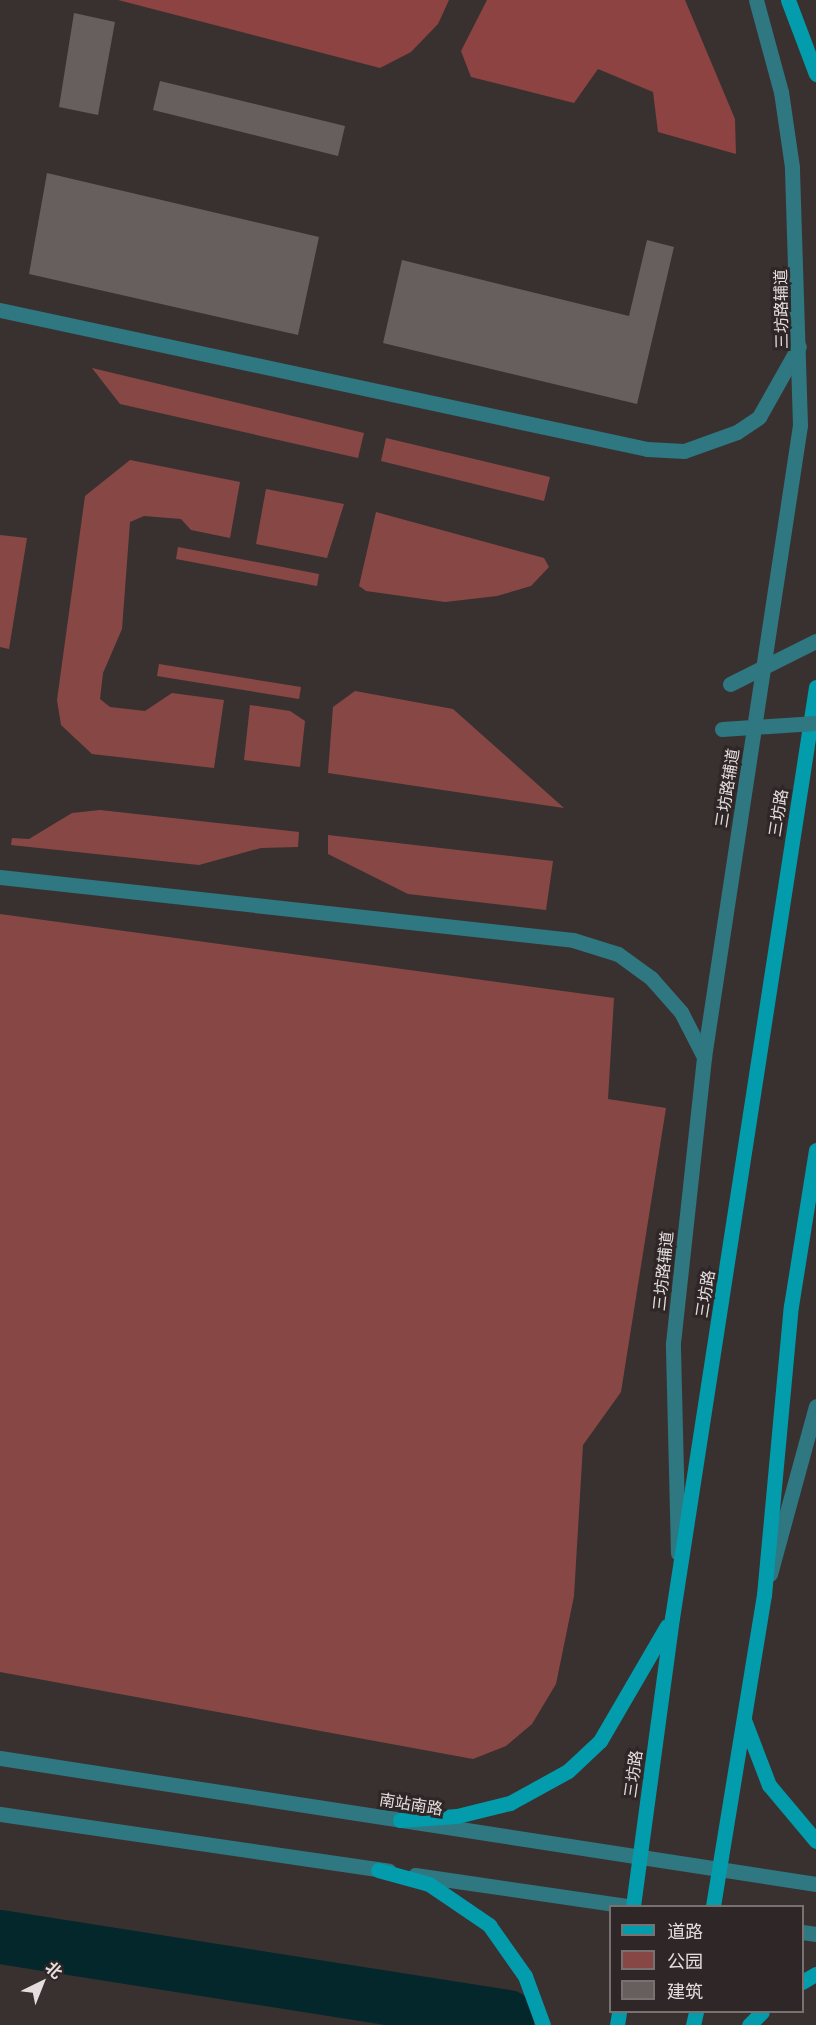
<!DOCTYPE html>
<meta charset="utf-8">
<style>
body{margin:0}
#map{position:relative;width:816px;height:2025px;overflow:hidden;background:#393130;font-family:Inter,"Noto Sans SC",sans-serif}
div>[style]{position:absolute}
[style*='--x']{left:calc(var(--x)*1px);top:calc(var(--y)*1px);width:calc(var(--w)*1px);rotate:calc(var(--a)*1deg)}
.green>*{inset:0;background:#874845}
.forest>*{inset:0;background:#8c4341}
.river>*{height:54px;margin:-27px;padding:0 27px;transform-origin:27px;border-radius:27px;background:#04272c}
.building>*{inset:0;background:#675e5e}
.service>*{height:15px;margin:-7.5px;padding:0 7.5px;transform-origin:7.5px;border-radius:7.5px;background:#2f7781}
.tertiary>*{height:15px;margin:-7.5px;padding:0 7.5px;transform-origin:7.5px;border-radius:7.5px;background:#2f7781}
.secondary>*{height:15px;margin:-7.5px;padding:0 7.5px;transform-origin:7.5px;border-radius:7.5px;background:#029cac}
.pedestrian-bridge>*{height:15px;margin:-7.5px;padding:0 7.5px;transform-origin:7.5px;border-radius:7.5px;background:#2f7781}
span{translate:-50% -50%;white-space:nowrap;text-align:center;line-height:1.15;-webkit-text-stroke:6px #2f2727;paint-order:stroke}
.street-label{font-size:16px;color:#e4dfde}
.legend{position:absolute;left:609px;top:1905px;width:195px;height:108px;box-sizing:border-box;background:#2f2727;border:2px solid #777170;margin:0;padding:8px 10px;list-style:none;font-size:18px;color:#e4dfde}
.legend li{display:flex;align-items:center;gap:12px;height:30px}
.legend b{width:30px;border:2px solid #777170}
.north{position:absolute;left:12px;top:1953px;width:60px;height:60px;-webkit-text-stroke:4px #2f2727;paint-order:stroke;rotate:43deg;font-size:16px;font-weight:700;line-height:24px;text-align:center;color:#e4dfde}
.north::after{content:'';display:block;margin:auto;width:21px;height:27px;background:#e4dfde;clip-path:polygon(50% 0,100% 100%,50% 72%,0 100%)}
</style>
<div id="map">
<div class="green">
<div style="clip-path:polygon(92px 368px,364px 433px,358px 458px,120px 404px)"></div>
<div style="clip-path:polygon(386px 438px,550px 477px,544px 501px,381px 461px)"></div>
<div style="clip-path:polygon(130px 460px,240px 482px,230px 538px,191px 530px,181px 519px,144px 516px,130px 522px,122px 629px,103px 673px,100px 699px,110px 707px,145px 711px,172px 693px,224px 700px,214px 768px,92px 754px,61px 725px,57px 700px,85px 496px)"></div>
<div style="clip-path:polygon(266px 489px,344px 504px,327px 558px,256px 544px)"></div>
<div style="clip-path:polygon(376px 512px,544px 558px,549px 567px,531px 586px,497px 596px,445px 602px,366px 591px,359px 586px)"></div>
<div style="clip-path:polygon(0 535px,27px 538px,9px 649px,0 647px)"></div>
<div style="clip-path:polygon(178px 547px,319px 574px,317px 586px,176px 559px)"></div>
<div style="clip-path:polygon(159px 664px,301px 687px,299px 699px,157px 676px)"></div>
<div style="clip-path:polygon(355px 691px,453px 709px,564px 808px,328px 773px,333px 707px)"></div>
<div style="clip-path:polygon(250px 705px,290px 711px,305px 721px,300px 767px,244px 760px)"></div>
<div style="clip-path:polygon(100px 810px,299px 832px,298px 847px,261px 848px,199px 865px,11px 845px,12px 838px,29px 839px,72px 813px)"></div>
<div style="clip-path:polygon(328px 835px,553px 861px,546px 910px,408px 894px,328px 854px)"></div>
<div style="clip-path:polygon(0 914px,614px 998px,608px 1099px,666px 1108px,621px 1392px,583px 1445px,574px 1596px,556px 1684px,532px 1724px,506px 1746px,473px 1759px,0 1672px)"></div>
</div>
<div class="forest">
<div style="clip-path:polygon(118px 0,449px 0,438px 24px,411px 52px,380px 68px)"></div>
<div style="clip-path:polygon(487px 0,685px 0,735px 119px,736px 154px,658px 132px,653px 92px,598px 69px,574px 103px,471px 77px,461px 51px)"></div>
</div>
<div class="river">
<div style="--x:0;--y:1937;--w:514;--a:8.95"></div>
</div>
<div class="building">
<div style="clip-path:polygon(74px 13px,115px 22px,98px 115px,59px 107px)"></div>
<div style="clip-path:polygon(160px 81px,345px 126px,338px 156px,153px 110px)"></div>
<div style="clip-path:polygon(47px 173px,319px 237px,298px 335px,29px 274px)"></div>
<div style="clip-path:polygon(647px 240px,674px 247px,637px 404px,383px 343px,402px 260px,629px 316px)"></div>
</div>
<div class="service">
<div style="--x:0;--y:310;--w:662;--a:12.12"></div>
<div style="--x:647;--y:449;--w:37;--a:3"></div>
<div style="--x:684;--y:451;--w:56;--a:-19.7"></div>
<div style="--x:737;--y:432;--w:27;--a:-34"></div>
<div style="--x:759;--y:417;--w:81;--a:-60.6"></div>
<div style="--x:0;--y:877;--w:576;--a:6.27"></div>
<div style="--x:573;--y:940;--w:47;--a:17.3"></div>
<div style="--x:618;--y:954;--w:41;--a:36"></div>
<div style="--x:651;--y:978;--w:45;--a:48.6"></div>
<div style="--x:681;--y:1012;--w:51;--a:62.9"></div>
</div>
<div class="tertiary">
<div style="--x:678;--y:1553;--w:210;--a:-91.4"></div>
<div style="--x:673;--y:1343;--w:288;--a:-83.8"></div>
<div style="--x:704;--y:1057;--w:639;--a:-81.36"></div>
<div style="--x:800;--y:425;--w:258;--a:-91.8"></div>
<div style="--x:792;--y:167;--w:76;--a:-98.3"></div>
<div style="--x:781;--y:92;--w:95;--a:-105.2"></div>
<div style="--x:770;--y:1574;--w:174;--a:-74.7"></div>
<div style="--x:0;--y:1758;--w:826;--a:8.78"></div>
<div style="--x:0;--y:1814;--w:393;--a:8.3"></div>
<div style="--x:415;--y:1875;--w:214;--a:8.3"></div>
<div style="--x:802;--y:1932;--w:14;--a:8"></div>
</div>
<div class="secondary">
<div style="--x:788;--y:0;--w:79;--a:69.3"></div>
<div style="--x:744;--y:1720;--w:70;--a:69"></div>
<div style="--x:769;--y:1785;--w:73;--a:50"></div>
<div style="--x:400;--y:1820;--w:57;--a:-4"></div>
<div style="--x:457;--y:1816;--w:55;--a:-13.8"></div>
<div style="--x:510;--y:1803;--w:66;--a:-28.9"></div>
<div style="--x:568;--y:1771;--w:44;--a:-43.2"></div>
<div style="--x:600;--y:1741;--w:133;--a:-59.8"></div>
<div style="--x:378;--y:1870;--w:53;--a:15.4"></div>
<div style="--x:429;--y:1884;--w:73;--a:34.3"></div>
<div style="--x:489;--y:1925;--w:62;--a:54.8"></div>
<div style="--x:525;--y:1976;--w:52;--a:69.8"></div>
<div style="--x:633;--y:1906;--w:291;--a:-82.3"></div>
<div style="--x:672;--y:1618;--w:942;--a:-81.21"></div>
<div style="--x:713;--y:1906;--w:315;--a:-80.7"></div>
<div style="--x:764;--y:1595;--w:290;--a:-84.7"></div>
<div style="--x:791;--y:1306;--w:158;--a:-80.9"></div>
<div style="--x:802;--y:1982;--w:16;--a:-30"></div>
<div style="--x:617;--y:2025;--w:13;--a:-81"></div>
<div style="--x:693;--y:2025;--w:13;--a:-77"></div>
<div style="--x:749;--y:2025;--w:18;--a:-45"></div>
</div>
<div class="pedestrian-bridge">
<div style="--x:730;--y:684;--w:96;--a:-26.6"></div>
<div style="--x:722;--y:729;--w:94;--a:-3.7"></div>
</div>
<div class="street-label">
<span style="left:781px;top:309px;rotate:-91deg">三坊路辅道</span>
<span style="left:727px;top:788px;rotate:-81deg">三坊路辅道</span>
<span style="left:778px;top:813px;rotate:-81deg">三坊路</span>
<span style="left:663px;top:1271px;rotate:-84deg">三坊路辅道</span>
<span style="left:705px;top:1294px;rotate:-81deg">三坊路</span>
<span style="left:633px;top:1774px;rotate:-82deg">三坊路</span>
<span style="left:411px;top:1804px;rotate:9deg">南站南路</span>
</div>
<ul class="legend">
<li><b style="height:8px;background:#029cac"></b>道路</li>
<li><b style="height:16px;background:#874845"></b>公园</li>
<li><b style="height:16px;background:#675e5e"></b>建筑</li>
</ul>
<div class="north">北</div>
</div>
